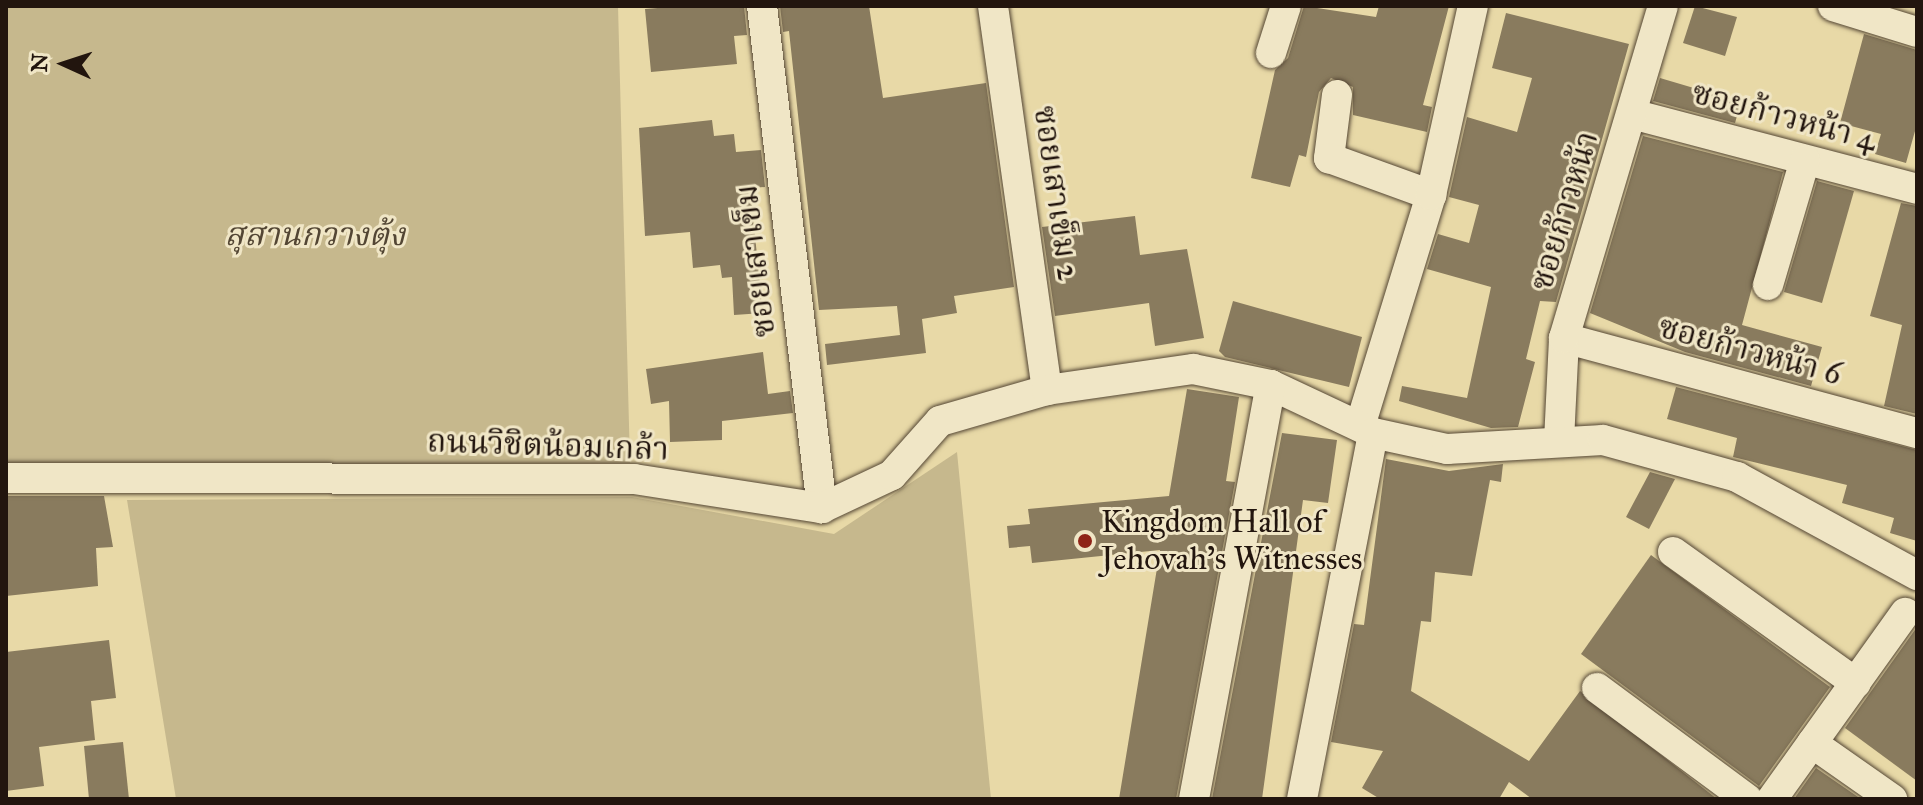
<!DOCTYPE html>
<meta charset="utf-8">
<style>
body{margin:0}
#map{position:relative;width:1923px;height:805px;overflow:hidden;background:#e8d9a7;font-family:"IM FELL Great Primer","Noto Serif Thai",serif}
div>[style]{position:absolute}
[style*='--x']{left:calc(var(--x)*1px);top:calc(var(--y)*1px);width:calc(var(--w)*1px);rotate:calc(var(--a)*1deg)}
.green>*{inset:0;background:#c6b88d}
.building>*{inset:0;background:#897b5e}
.roads{filter:drop-shadow(0 0 2px #544634) drop-shadow(0 0 2px #544634)}
.street>*{height:30px;margin:-15px;padding:0 15px;transform-origin:15px;border-radius:15px;background:#f0e6c6}
.dots>*{width:22px;height:22px;translate:-50% -50%;box-sizing:border-box;border:4px solid #f0e6c6;border-radius:50%}
span{translate:-50% -50%;white-space:nowrap;text-align:center;line-height:1.15;-webkit-text-stroke:6px #f0e6c6;paint-order:stroke}
.street-label{font-size:32px;color:#22150e}
.park-label{font-size:32px;color:#534634;font-style:italic}
.poi-label{font-size:32px;color:#22150e}
.left{translate:0 -50%;text-align:left}
.frame{position:absolute;inset:0;border:8px solid #22150e;pointer-events:none}
.north{position:absolute;left:24px;top:24px;width:80px;height:80px;-webkit-text-stroke:6px #f0e6c6;paint-order:stroke;rotate:273deg;font-size:22px;font-weight:700;line-height:32px;text-align:center;color:#22150e}
.north::after{content:'';display:block;margin:auto;width:28px;height:36px;background:#22150e;clip-path:polygon(50% 0,100% 100%,50% 72%,0 100%)}
</style>
<div id="map">
<div class="green">
<div style="clip-path:polygon(6px 6px,618px 6px,630px 463px,6px 465px)"></div>
<div style="clip-path:polygon(957px 452px,991px 799px,176px 799px,127px 500px,632px 497px,834px 534px)"></div>
</div>
<div class="building">
<div style="clip-path:polygon(683px 6px,744px 6px,747px 35px,734px 36px,737px 64px,651px 72px,645px 9px)"></div>
<div style="clip-path:polygon(780px 6px,869px 6px,883px 98px,986px 83px,1014px 287px,954px 296px,957px 313px,922px 319px,926px 353px,827px 365px,825px 344px,900px 335px,897px 306px,819px 310px,789px 31px,783px 32px)"></div>
<div style="clip-path:polygon(1304px 6px,1376px 17px,1379px 6px,1449px 6px,1423px 105px,1432px 107px,1427px 132px,1353px 115px,1353px 87px,1331px 78px,1319px 92px,1306px 157px,1299px 155px,1290px 187px,1251px 178px,1275px 70px,1288px 58px)"></div>
<div style="clip-path:polygon(1695px 6px,1737px 17px,1725px 56px,1683px 43px)"></div>
<div style="clip-path:polygon(1506px 13px,1629px 44px,1556px 302px,1540px 301px,1526px 359px,1535px 362px,1518px 427px,1491px 428px,1399px 401px,1402px 386px,1467px 398px,1491px 287px,1427px 269px,1438px 234px,1469px 243px,1479px 205px,1449px 197px,1467px 117px,1517px 132px,1532px 78px,1492px 68px)"></div>
<div style="clip-path:polygon(1864px 34px,1917px 50px,1917px 124px,1906px 163px,1875px 154px,1881px 134px,1840px 123px)"></div>
<div style="clip-path:polygon(1660px 78px,1741px 102px,1735px 123px,1653px 101px)"></div>
<div style="clip-path:polygon(712px 120px,714px 136px,734px 134px,736px 152px,761px 150px,765px 187px,750px 188px,763px 313px,734px 315px,732px 277px,722px 278px,720px 265px,693px 268px,690px 232px,645px 236px,639px 128px)"></div>
<div style="clip-path:polygon(1643px 136px,1783px 172px,1742px 325px,1822px 347px,1811px 386px,1685px 352px,1590px 313px)"></div>
<div style="clip-path:polygon(1817px 181px,1854px 191px,1822px 303px,1784px 292px)"></div>
<div style="clip-path:polygon(1901px 203px,1917px 206px,1917px 414px,1884px 406px,1902px 325px,1870px 316px)"></div>
<div style="clip-path:polygon(1135px 216px,1140px 255px,1187px 249px,1204px 338px,1155px 346px,1149px 303px,1055px 316px,1042px 227px)"></div>
<div style="clip-path:polygon(1233px 301px,1362px 337px,1349px 387px,1225px 357px,1219px 351px)"></div>
<div style="clip-path:polygon(763px 352px,768px 394px,790px 391px,793px 413px,722px 421px,722px 440px,670px 442px,669px 401px,651px 404px,646px 369px)"></div>
<div style="clip-path:polygon(1676px 387px,1917px 450px,1917px 541px,1890px 533px,1894px 518px,1842px 503px,1847px 485px,1733px 457px,1737px 438px,1667px 419px)"></div>
<div style="clip-path:polygon(1187px 389px,1239px 397px,1226px 481px,1235px 482px,1176px 799px,1119px 799px,1160px 550px,1032px 563px,1030px 546px,1009px 548px,1007px 526px,1030px 524px,1028px 509px,1169px 496px)"></div>
<div style="clip-path:polygon(1282px 433px,1337px 440px,1328px 503px,1303px 500px,1262px 799px,1212px 799px)"></div>
<div style="clip-path:polygon(1386px 459px,1449px 471px,1503px 464px,1501px 482px,1490px 480px,1472px 576px,1435px 572px,1431px 622px,1421px 621px,1411px 691px,1529px 761px,1580px 691px,1717px 799px,1532px 799px,1509px 782px,1499px 799px,1380px 799px,1362px 788px,1383px 751px,1331px 742px,1354px 624px,1364px 625px)"></div>
<div style="clip-path:polygon(1650px 472px,1675px 479px,1649px 529px,1626px 517px)"></div>
<div style="clip-path:polygon(6px 496px,104px 496px,113px 547px,96px 548px,98px 586px,6px 596px)"></div>
<div style="clip-path:polygon(1651px 555px,1830px 687px,1759px 786px,1581px 654px)"></div>
<div style="clip-path:polygon(1917px 627px,1917px 781px,1845px 728px)"></div>
<div style="clip-path:polygon(109px 640px,116px 698px,91px 701px,95px 740px,39px 747px,44px 786px,6px 791px,6px 652px)"></div>
<div style="clip-path:polygon(123px 742px,129px 799px,89px 799px,84px 746px)"></div>
<div style="clip-path:polygon(1816px 768px,1861px 799px,1794px 799px)"></div>
</div>
<div class="roads">
<div class="street">
<div style="--x:762;--y:6;--w:506;--a:83.18"></div>
<div style="--x:993;--y:6;--w:388;--a:82"></div>
<div style="--x:1833;--y:6;--w:88;--a:17.2"></div>
<div style="--x:1271;--y:53;--w:49;--a:-72.3"></div>
<div style="--x:1337;--y:95;--w:64;--a:97.2"></div>
<div style="--x:1329;--y:158;--w:109;--a:19.9"></div>
<div style="--x:1632;--y:114;--w:295;--a:14.7"></div>
<div style="--x:1768;--y:285;--w:130;--a:-73.5"></div>
<div style="--x:1564;--y:338;--w:366;--a:15.1"></div>
<div style="--x:1360;--y:426;--w:242;--a:-72.9"></div>
<div style="--x:1431;--y:195;--w:194;--a:-77.5"></div>
<div style="--x:1559;--y:441;--w:103;--a:-87.2"></div>
<div style="--x:1564;--y:338;--w:346;--a:-73.4"></div>
<div style="--x:6;--y:478;--w:628;--a:0.09"></div>
<div style="--x:634;--y:479;--w:190;--a:8.8"></div>
<div style="--x:822;--y:508;--w:77;--a:-25.2"></div>
<div style="--x:892;--y:475;--w:72;--a:-48.4"></div>
<div style="--x:940;--y:421;--w:111;--a:-16.2"></div>
<div style="--x:1047;--y:390;--w:148;--a:-8.2"></div>
<div style="--x:1193;--y:369;--w:80;--a:11.6"></div>
<div style="--x:1271;--y:385;--w:113;--a:25.2"></div>
<div style="--x:1373;--y:433;--w:76;--a:12.2"></div>
<div style="--x:1447;--y:449;--w:156;--a:-3.3"></div>
<div style="--x:1603;--y:440;--w:139;--a:15.4"></div>
<div style="--x:1737;--y:477;--w:205;--a:28.6"></div>
<div style="--x:1673;--y:552;--w:225;--a:35.6"></div>
<div style="--x:1597;--y:688;--w:187;--a:36.5"></div>
<div style="--x:1812;--y:743;--w:98;--a:35"></div>
<div style="--x:1194;--y:799;--w:421;--a:-79.5"></div>
<div style="--x:1302;--y:799;--w:373;--a:-79"></div>
<div style="--x:1772;--y:799;--w:229;--a:-54.4"></div>
</div>
</div>
<div class="dots">
<div style="left:1085px;top:541px;background:#8f2418"></div>
</div>
<div class="street-label">
<span style="left:1784px;top:117px;rotate:15deg">ซอยก้าวหน้า 4</span>
<span style="left:1056px;top:193px;rotate:82deg">ซอยเสาเข็ม 2</span>
<span style="left:1565px;top:211px;rotate:-73deg">ซอยก้าวหน้า</span>
<span style="left:756px;top:261px;rotate:-97deg">ซอยเสาเข็ม</span>
<span style="left:1750px;top:351px;rotate:15deg">ซอยก้าวหน้า 6</span>
<span style="left:548px;top:446px;rotate:2deg">ถนนวิชิตน้อมเกล้า</span>
</div>
<div class="park-label">
<span style="left:315px;top:235px">สุสานกวางตุ้ง</span>
</div>
<div class="poi-label">
<span class="left" style="left:1101px;top:541px">Kingdom Hall of<br>Jehovah's Witnesses</span>
</div>
<div class="frame"></div>
<div class="north">N</div>
</div>
